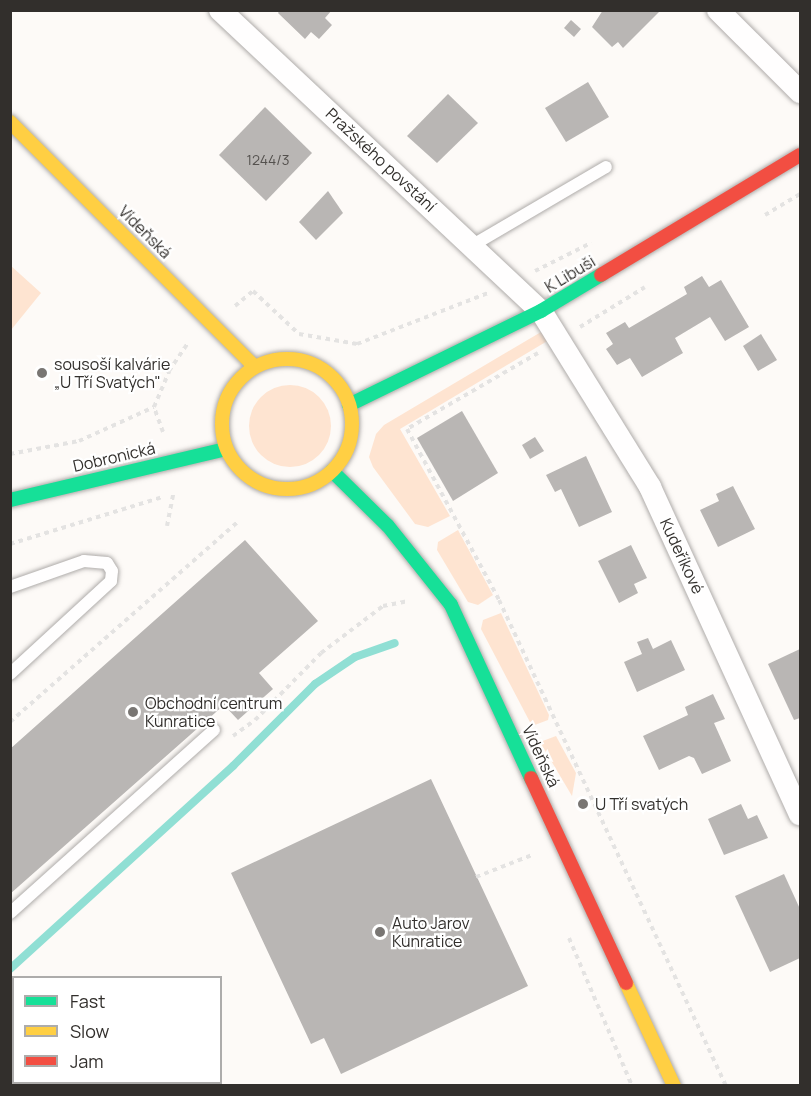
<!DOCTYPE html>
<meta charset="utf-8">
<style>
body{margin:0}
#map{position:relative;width:811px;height:1096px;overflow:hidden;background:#fdfaf7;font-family:Manrope,sans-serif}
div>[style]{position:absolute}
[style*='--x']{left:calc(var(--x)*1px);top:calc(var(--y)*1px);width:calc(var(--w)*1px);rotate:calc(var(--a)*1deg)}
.green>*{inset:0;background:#fee4d1}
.round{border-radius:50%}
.stream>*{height:8px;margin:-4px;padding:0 4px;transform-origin:4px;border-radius:4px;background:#90dfd4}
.building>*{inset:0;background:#b9b6b4}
.path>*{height:4px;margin-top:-2px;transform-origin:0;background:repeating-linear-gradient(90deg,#e4e3e2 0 4.5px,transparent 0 9px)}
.roads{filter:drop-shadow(0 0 2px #afacaa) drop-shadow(0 0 2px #afacaa)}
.lane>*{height:12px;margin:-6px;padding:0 6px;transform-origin:6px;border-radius:6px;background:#fffefe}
.street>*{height:22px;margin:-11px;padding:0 11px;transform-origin:11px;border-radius:11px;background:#fffefe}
.fast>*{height:14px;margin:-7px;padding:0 7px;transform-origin:7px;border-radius:7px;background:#16e098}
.slow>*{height:14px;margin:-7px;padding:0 7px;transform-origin:7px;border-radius:7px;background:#ffcf43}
.slow>.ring{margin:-7px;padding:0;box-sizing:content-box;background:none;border:14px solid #ffcf43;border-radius:50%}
.jam>*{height:14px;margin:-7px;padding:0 7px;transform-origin:7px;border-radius:7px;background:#f24e42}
.dots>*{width:16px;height:16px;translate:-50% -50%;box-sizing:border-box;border:3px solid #fff;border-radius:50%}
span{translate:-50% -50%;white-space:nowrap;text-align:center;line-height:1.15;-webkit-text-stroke:4.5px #fff;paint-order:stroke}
.number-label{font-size:14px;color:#54514e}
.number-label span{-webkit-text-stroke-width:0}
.street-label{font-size:16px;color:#322f2c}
.poi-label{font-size:16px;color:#322f2c}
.left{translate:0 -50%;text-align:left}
.frame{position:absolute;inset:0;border:12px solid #322f2c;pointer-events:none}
.legend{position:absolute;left:12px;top:976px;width:210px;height:108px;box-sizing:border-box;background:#fff;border:2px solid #adacab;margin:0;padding:8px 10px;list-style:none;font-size:18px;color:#322f2c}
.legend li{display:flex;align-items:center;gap:12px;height:30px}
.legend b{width:30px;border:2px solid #adacab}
</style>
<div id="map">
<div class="green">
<div style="clip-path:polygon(10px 265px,41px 293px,11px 330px,10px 330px)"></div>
<div style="clip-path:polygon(541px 332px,549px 340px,400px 429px,450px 516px,428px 527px,415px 524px,373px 467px,369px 457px,376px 434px,384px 425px)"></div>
<div class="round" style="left:249px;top:385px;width:82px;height:82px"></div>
<div style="clip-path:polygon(458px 530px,493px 595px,478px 605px,468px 602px,437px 550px,438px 542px)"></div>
<div style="clip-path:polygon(501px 613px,549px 715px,548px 720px,532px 726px,481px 629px,483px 620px)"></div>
<div style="clip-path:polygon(556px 736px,576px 773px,572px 796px,540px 742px)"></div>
</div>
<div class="stream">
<div style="--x:10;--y:969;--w:302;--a:-42.3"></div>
<div style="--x:233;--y:766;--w:116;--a:-45"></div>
<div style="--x:315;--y:684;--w:48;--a:-34"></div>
<div style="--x:355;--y:657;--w:42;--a:-19.3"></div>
</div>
<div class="building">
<div style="clip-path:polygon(280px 10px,332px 10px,325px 18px,332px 25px,319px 39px,311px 32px,305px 39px,278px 13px)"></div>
<div style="clip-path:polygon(603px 10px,661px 10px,623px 48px,618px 42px,612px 47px,592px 27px)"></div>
<div style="clip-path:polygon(571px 20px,581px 29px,574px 37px,564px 28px)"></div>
<div style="clip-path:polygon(588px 82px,609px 117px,566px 142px,545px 108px)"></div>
<div style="clip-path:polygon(448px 94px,478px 123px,437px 163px,407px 136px)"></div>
<div style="clip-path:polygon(265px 107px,312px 153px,266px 201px,219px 155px)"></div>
<div style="clip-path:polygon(328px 191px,343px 213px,316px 240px,299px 222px)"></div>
<div style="clip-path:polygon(702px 276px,709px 287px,721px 280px,749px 327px,725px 341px,710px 317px,675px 338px,683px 353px,642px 377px,630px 358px,617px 365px,606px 349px,613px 344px,606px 333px,625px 322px,629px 328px,687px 294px,684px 287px)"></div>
<div style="clip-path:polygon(761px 334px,777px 360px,758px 371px,743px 346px)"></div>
<div style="clip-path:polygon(462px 411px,498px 473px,453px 501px,417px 438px)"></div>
<div style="clip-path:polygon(535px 437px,544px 451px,530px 459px,522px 445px)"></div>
<div style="clip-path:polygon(586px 456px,612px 512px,579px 527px,561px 489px,555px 492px,546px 475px)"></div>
<div style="clip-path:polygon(733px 486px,755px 529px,718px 547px,700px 510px,719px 501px,716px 494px)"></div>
<div style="clip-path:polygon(245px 540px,318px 621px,259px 673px,273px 689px,238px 720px,224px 705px,10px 894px,10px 749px)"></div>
<div style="clip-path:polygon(631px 545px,647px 578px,634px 584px,638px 593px,619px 603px,598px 561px)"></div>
<div style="clip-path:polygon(648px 638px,653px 649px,671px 640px,685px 670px,637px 692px,624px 662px,642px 654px,637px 642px)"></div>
<div style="clip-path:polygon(800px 649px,800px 718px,794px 720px,768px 664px)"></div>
<div style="clip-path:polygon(713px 694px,725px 719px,714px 723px,731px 761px,702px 774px,694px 758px,689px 756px,659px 770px,643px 736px,688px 715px,685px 707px)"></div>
<div style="clip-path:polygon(431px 779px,528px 986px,341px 1074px,324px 1038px,311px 1044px,231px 873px)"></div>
<div style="clip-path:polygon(741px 804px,748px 819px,757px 815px,768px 838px,724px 855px,708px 819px)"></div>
<div style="clip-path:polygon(784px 874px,800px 909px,800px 958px,770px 972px,735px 896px)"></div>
<div style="clip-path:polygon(91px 1082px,161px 1082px,162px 1086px,83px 1086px)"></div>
</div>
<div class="path">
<div style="--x:765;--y:215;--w:41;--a:-31"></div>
<div style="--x:535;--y:271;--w:63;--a:-26.6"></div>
<div style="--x:235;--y:306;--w:23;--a:-40"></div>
<div style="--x:253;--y:291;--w:63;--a:43.1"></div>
<div style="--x:299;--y:334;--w:59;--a:9.8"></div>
<div style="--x:357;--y:344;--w:141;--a:-21.3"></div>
<div style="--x:580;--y:327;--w:76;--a:-31.6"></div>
<div style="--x:538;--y:353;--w:151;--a:149.9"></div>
<div style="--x:407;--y:429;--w:194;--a:61.7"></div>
<div style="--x:499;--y:600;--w:536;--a:64.96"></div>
<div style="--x:163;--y:432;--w:27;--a:-110"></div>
<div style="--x:154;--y:407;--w:39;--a:-67"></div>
<div style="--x:169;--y:371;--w:34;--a:-56"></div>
<div style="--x:10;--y:454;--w:70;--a:-10.7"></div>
<div style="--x:79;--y:441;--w:82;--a:-24.4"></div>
<div style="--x:167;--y:526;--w:33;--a:-79"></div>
<div style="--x:10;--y:544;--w:160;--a:-17.1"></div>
<div style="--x:10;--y:722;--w:303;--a:-41.3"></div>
<div style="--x:233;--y:736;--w:27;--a:-36"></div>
<div style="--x:255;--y:720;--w:94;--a:-45.4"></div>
<div style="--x:321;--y:653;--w:78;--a:-37.2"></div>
<div style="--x:383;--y:606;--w:26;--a:-11"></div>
<div style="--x:476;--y:877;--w:60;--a:-21.4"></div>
<div style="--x:569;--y:938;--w:161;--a:66.9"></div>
</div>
<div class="roads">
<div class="lane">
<div style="--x:473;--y:245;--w:154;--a:-30.4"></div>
<div style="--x:10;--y:587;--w:78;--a:-19.4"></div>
<div style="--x:84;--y:561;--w:23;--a:5"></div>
<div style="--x:107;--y:563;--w:9;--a:58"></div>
<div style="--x:112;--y:571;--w:10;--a:96"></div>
<div style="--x:111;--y:581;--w:137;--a:137.4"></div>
<div style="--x:10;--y:913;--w:274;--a:-41.9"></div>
</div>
<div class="street">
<div style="--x:220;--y:10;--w:440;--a:43.2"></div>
<div style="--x:541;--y:311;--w:207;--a:58.2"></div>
<div style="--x:650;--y:487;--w:360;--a:65.4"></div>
<div style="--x:718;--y:10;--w:116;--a:45"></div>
</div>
<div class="fast">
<div style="--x:349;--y:405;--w:214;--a:-26.1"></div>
<div style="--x:541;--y:311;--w:70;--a:-31"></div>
<div style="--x:332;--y:471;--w:78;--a:44.5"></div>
<div style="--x:388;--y:526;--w:101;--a:51.4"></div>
<div style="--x:451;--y:605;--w:191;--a:65.2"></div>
<div style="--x:10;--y:500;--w:222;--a:-13.3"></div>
</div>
<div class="slow">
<div style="--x:10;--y:122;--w:346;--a:45"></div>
<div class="ring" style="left:222px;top:359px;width:116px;height:116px"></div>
<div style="--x:626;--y:983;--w:114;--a:65"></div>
</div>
<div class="jam">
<div style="--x:601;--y:275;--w:232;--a:-31.1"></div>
<div style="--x:531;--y:778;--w:226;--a:65.1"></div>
</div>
</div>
<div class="dots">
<div style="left:42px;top:373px;background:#797673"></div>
<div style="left:133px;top:712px;background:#797673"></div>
<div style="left:583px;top:804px;background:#797673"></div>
<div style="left:380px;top:932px;background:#797673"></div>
</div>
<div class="number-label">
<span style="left:268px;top:160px">1244/3</span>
</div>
<div class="street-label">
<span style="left:381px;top:160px;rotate:43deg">Pražského povstání</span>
<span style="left:145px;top:232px;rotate:45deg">Vídeňská</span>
<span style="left:570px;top:274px;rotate:-31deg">K Libuši</span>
<span style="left:114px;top:457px;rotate:-13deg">Dobronická</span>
<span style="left:682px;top:556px;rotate:65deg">Kudeříkové</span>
<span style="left:541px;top:756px;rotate:65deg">Vídeňská</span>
</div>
<div class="poi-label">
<span class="left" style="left:54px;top:373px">sousoší kalvárie<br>„U Tří Svatých"</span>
<span class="left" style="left:145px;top:712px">Obchodní centrum<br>Kunratice</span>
<span class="left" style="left:595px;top:804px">U Tří svatých</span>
<span class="left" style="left:392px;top:932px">Auto Jarov<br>Kunratice</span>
</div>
<div class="frame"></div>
<ul class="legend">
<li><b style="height:8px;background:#16e098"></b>Fast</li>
<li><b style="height:8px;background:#ffcf43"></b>Slow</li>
<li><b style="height:8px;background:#f24e42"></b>Jam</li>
</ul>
</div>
